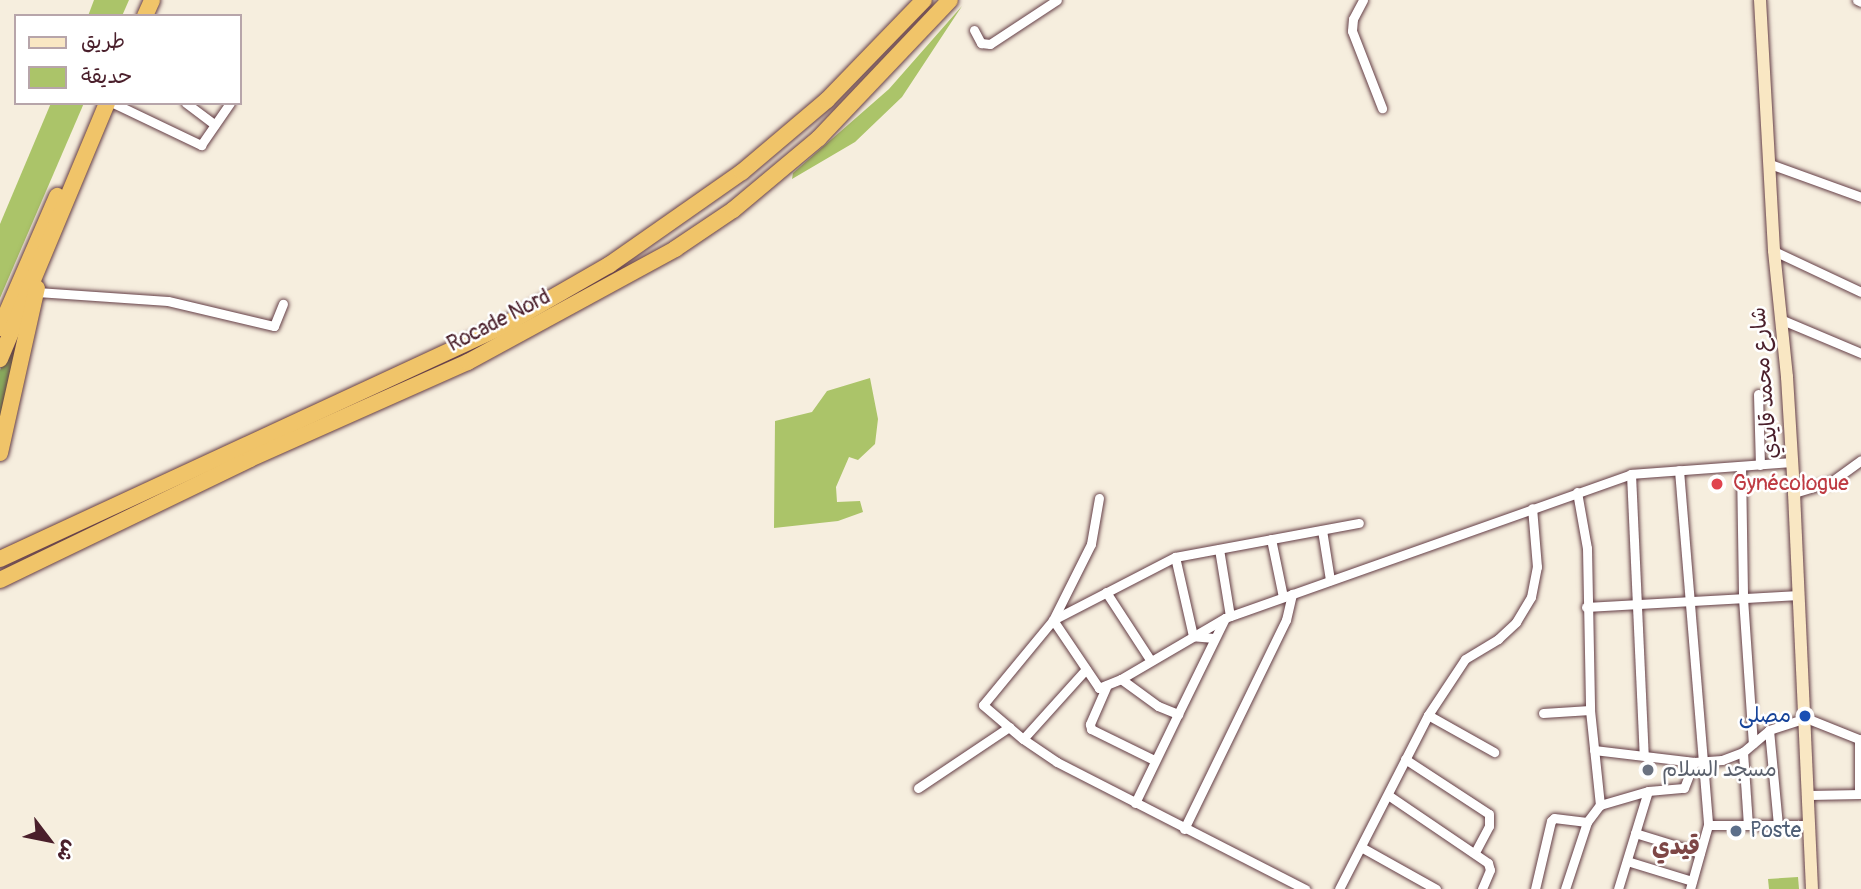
<!DOCTYPE html>
<meta charset="utf-8">
<style>
body{margin:0}
#map{position:relative;width:1861px;height:889px;overflow:hidden;background:#f6eede;font-family:Pangolin,"Playpen Sans Arabic",sans-serif}
div>[style]{position:absolute}
[style*='--x']{left:calc(var(--x)*1px);top:calc(var(--y)*1px);width:calc(var(--w)*1px);rotate:calc(var(--a)*1deg)}
.green>*{inset:0;background:#abc469}
.forest>*{inset:0;background:#88aa5d}
.roads{filter:drop-shadow(0 0 2px #643e46) drop-shadow(0 0 2px #643e46)}
.street>*{height:9px;margin:-4.5px;padding:0 4.5px;transform-origin:4.5px;border-radius:4.5px;background:#fff}
.secondary>*{height:12px;margin:-6px;padding:0 6px;transform-origin:6px;border-radius:6px;background:#f9e7c3}
.highway>*{height:16px;margin:-8px;padding:0 8px;transform-origin:8px;border-radius:8px;background:#f0c469}
.dots>*{width:19px;height:19px;translate:-50% -50%;box-sizing:border-box;border:4px solid #fff;border-radius:50%}
span{translate:-50% -50%;white-space:nowrap;text-align:center;line-height:1.15;-webkit-text-stroke:5px #fff;paint-order:stroke}
.street-label{font-size:21px;color:#4a1f2b}
.health-label{font-size:21px;color:#be3a42}
.left{translate:0 -50%;text-align:left}
.transit-label{font-size:21px;color:#164399}
.right{translate:-100% -50%;text-align:right}
.worship-label{font-size:21px;color:#5b616d}
.service-label{font-size:21px;color:#4e5e75}
.quarter-label{font-size:24px;color:#7e4746;font-weight:700}
.legend{position:absolute;left:14px;top:14px;width:228px;height:91px;box-sizing:border-box;background:#fff;border:2px solid #b7a5aa;margin:0;padding:9px 12px;list-style:none;font-size:21px;color:#4a1f2b}
.legend li{display:flex;align-items:center;gap:14px;height:35px}
.legend b{width:35px;border:2px solid #b7a5aa}
.north{position:absolute;left:14px;top:805px;width:70px;height:70px;-webkit-text-stroke:5px #fff;paint-order:stroke;rotate:122deg;font-size:19px;font-weight:700;line-height:28px;text-align:center;color:#4a1f2b}
.north::after{content:'';display:block;margin:auto;width:24px;height:32px;background:#4a1f2b;clip-path:polygon(50% 0,100% 100%,50% 72%,0 100%)}
</style>
<div id="map">
<div class="green">
<div style="clip-path:polygon(94px 0,129px 0,122px 16px,88px 16px)"></div>
<div style="clip-path:polygon(962px 6px,902px 97px,855px 142px,792px 179px,793px 173px,889px 89px)"></div>
<div style="clip-path:polygon(51px 103px,84px 103px,0 298px,0 224px)"></div>
<div style="clip-path:polygon(870px 378px,878px 419px,875px 444px,858px 460px,849px 457px,836px 487px,837px 502px,860px 501px,863px 512px,838px 521px,774px 528px,775px 421px,812px 412px,827px 391px)"></div>
<div style="clip-path:polygon(1798px 877px,1799px 889px,1769px 889px,1768px 879px)"></div>
</div>
<div class="forest">
<div style="clip-path:polygon(16px 347px,3px 417px,0 427px,0 370px,9px 349px)"></div>
</div>
<div class="roads">
<div class="street">
<div style="--x:1363;--y:0;--w:21;--a:118"></div>
<div style="--x:1353;--y:19;--w:12;--a:95"></div>
<div style="--x:1352;--y:31;--w:83;--a:68.7"></div>
<div style="--x:1857;--y:0;--w:4;--a:27"></div>
<div style="--x:974;--y:30;--w:15;--a:62"></div>
<div style="--x:981;--y:43;--w:9;--a:6"></div>
<div style="--x:990;--y:44;--w:80;--a:-33.3"></div>
<div style="--x:113;--y:103;--w:98;--a:25.5"></div>
<div style="--x:201;--y:145;--w:51;--a:-55.4"></div>
<div style="--x:186;--y:103;--w:36;--a:37"></div>
<div style="--x:1770;--y:164;--w:97;--a:19.9"></div>
<div style="--x:1774;--y:251;--w:96;--a:25.2"></div>
<div style="--x:37;--y:292;--w:131;--a:3.9"></div>
<div style="--x:168;--y:301;--w:109;--a:13.3"></div>
<div style="--x:274;--y:326;--w:24;--a:-68"></div>
<div style="--x:1780;--y:319;--w:88;--a:22.8"></div>
<div style="--x:1758;--y:394;--w:71;--a:88.4"></div>
<div style="--x:1741;--y:466;--w:132;--a:89.1"></div>
<div style="--x:1743;--y:598;--w:146;--a:86.1"></div>
<div style="--x:1679;--y:470;--w:356;--a:85.3"></div>
<div style="--x:1631;--y:474;--w:281;--a:87.4"></div>
<div style="--x:1577;--y:492;--w:57;--a:79.9"></div>
<div style="--x:1587;--y:548;--w:162;--a:88.9"></div>
<div style="--x:1590;--y:710;--w:96;--a:84"></div>
<div style="--x:1794;--y:493;--w:39;--a:-17"></div>
<div style="--x:1831;--y:482;--w:37;--a:-36"></div>
<div style="--x:1099;--y:498;--w:47;--a:99.9"></div>
<div style="--x:1091;--y:544;--w:85;--a:116.6"></div>
<div style="--x:1053;--y:620;--w:110;--a:129.5"></div>
<div style="--x:983;--y:705;--w:52;--a:40.4"></div>
<div style="--x:1023;--y:739;--w:41;--a:34.1"></div>
<div style="--x:1057;--y:762;--w:279;--a:27.1"></div>
<div style="--x:1322;--y:530;--w:51;--a:80.9"></div>
<div style="--x:1271;--y:539;--w:59;--a:78.3"></div>
<div style="--x:1219;--y:549;--w:68;--a:80.7"></div>
<div style="--x:1106;--y:592;--w:82;--a:56.9"></div>
<div style="--x:1586;--y:607;--w:213;--a:-3.2"></div>
<div style="--x:1225;--y:618;--w:121;--a:149.6"></div>
<div style="--x:1121;--y:679;--w:46;--a:36.1"></div>
<div style="--x:1158;--y:706;--w:22;--a:22"></div>
<div style="--x:1178;--y:714;--w:107;--a:-63.9"></div>
<div style="--x:1225;--y:618;--w:431;--a:-19.5"></div>
<div style="--x:1631;--y:474;--w:160;--a:-4.3"></div>
<div style="--x:1214;--y:638;--w:21;--a:-175"></div>
<div style="--x:1193;--y:636;--w:81;--a:-102.8"></div>
<div style="--x:1175;--y:557;--w:187;--a:-10.5"></div>
<div style="--x:1121;--y:679;--w:24;--a:158"></div>
<div style="--x:1099;--y:688;--w:82;--a:-124.1"></div>
<div style="--x:1053;--y:620;--w:137;--a:-27.3"></div>
<div style="--x:1107;--y:685;--w:43;--a:113.6"></div>
<div style="--x:1090;--y:724;--w:5;--a:79"></div>
<div style="--x:1091;--y:729;--w:70;--a:26.2"></div>
<div style="--x:1543;--y:713;--w:47;--a:-3.7"></div>
<div style="--x:1428;--y:715;--w:76;--a:29.3"></div>
<div style="--x:1769;--y:730;--w:95;--a:84.6"></div>
<div style="--x:1023;--y:739;--w:94;--a:-48"></div>
<div style="--x:1594;--y:750;--w:101;--a:6.8"></div>
<div style="--x:1694;--y:762;--w:28;--a:-4"></div>
<div style="--x:1722;--y:760;--w:22;--a:-21"></div>
<div style="--x:1743;--y:752;--w:34;--a:-40"></div>
<div style="--x:1769;--y:730;--w:39;--a:-18"></div>
<div style="--x:1806;--y:718;--w:59;--a:21.8"></div>
<div style="--x:1743;--y:752;--w:73;--a:86.1"></div>
<div style="--x:1405;--y:759;--w:100;--a:33.2"></div>
<div style="--x:1489;--y:814;--w:12;--a:90"></div>
<div style="--x:1489;--y:826;--w:30;--a:118"></div>
<div style="--x:918;--y:788;--w:110;--a:-33.8"></div>
<div style="--x:1859;--y:794;--w:55;--a:-90"></div>
<div style="--x:1388;--y:795;--w:121;--a:34.2"></div>
<div style="--x:1488;--y:863;--w:7;--a:74"></div>
<div style="--x:1490;--y:870;--w:21;--a:113"></div>
<div style="--x:1809;--y:795;--w:52;--a:-1.1"></div>
<div style="--x:1135;--y:803;--w:99;--a:-64.2"></div>
<div style="--x:1184;--y:829;--w:233;--a:-64"></div>
<div style="--x:1286;--y:620;--w:27;--a:-77"></div>
<div style="--x:1635;--y:833;--w:68;--a:17.1"></div>
<div style="--x:1361;--y:847;--w:86;--a:29.2"></div>
<div style="--x:1627;--y:861;--w:68;--a:17.1"></div>
<div style="--x:1339;--y:889;--w:195;--a:-62.9"></div>
<div style="--x:1428;--y:715;--w:67;--a:-56.5"></div>
<div style="--x:1465;--y:659;--w:39;--a:-31"></div>
<div style="--x:1498;--y:639;--w:25;--a:-43"></div>
<div style="--x:1516;--y:622;--w:29;--a:-59"></div>
<div style="--x:1531;--y:597;--w:31;--a:-79"></div>
<div style="--x:1537;--y:567;--w:59;--a:-94.8"></div>
<div style="--x:1535;--y:889;--w:70;--a:-76.8"></div>
<div style="--x:1551;--y:821;--w:4;--a:-45"></div>
<div style="--x:1554;--y:818;--w:33;--a:7"></div>
<div style="--x:1565;--y:889;--w:71;--a:-71.8"></div>
<div style="--x:1587;--y:822;--w:21;--a:-53"></div>
<div style="--x:1600;--y:805;--w:50;--a:-16.3"></div>
<div style="--x:1618;--y:889;--w:102;--a:-73"></div>
<div style="--x:1648;--y:791;--w:36;--a:-5"></div>
<div style="--x:1684;--y:788;--w:28;--a:-69"></div>
<div style="--x:1690;--y:889;--w:66;--a:-74.3"></div>
<div style="--x:1708;--y:825;--w:102;--a:0"></div>
</div>
<div class="secondary">
<div style="--x:1760;--y:0;--w:251;--a:86.8"></div>
<div style="--x:1774;--y:251;--w:127;--a:84.1"></div>
<div style="--x:1787;--y:377;--w:116;--a:86.5"></div>
<div style="--x:1794;--y:493;--w:396;--a:87.4"></div>
</div>
<div class="highway">
<div style="--x:145;--y:16;--w:17;--a:-66"></div>
<div style="--x:0;--y:328;--w:144;--a:-66.6"></div>
<div style="--x:0;--y:359;--w:277;--a:-67.3"></div>
<div style="--x:0;--y:453;--w:169;--a:-77.4"></div>
<div style="--x:0;--y:559;--w:552;--a:-24.85"></div>
<div style="--x:501;--y:327;--w:125;--a:-29.9"></div>
<div style="--x:609;--y:265;--w:162;--a:-35"></div>
<div style="--x:742;--y:172;--w:111;--a:-40.3"></div>
<div style="--x:827;--y:100;--w:139;--a:-45.9"></div>
<div style="--x:0;--y:580;--w:278;--a:-25.8"></div>
<div style="--x:250;--y:459;--w:239;--a:-24"></div>
<div style="--x:468;--y:362;--w:236;--a:-28.6"></div>
<div style="--x:675;--y:249;--w:70;--a:-33.9"></div>
<div style="--x:733;--y:210;--w:112;--a:-39.9"></div>
<div style="--x:819;--y:138;--w:190;--a:-46.5"></div>
</div>
</div>
<div class="dots">
<div style="left:1717px;top:484px;background:#e0444e"></div>
<div style="left:1805px;top:716px;background:#1a4fb4"></div>
<div style="left:1648px;top:770px;background:#6b7280"></div>
<div style="left:1736px;top:831px;background:#5c6f8a"></div>
</div>
<div class="street-label">
<span style="left:499px;top:321px;rotate:-27deg">Rocade Nord</span>
<span style="left:1765px;top:383px;rotate:-95deg">شارع محمد قايدي</span>
</div>
<div class="health-label">
<span class="left" style="left:1733px;top:484px">Gynécologue</span>
</div>
<div class="transit-label">
<span class="right" style="left:1791px;top:716px">مصلى</span>
</div>
<div class="worship-label">
<span class="left" style="left:1662px;top:770px">مسجد السلام</span>
</div>
<div class="service-label">
<span class="left" style="left:1750px;top:831px">Poste</span>
</div>
<div class="quarter-label">
<span style="left:1676px;top:847px">قيدي</span>
</div>
<ul class="legend">
<li><b style="height:9px;background:#f9e7c3"></b>طريق</li>
<li><b style="height:19px;background:#abc469"></b>حديقة</li>
</ul>
<div class="north">ش</div>
</div>
